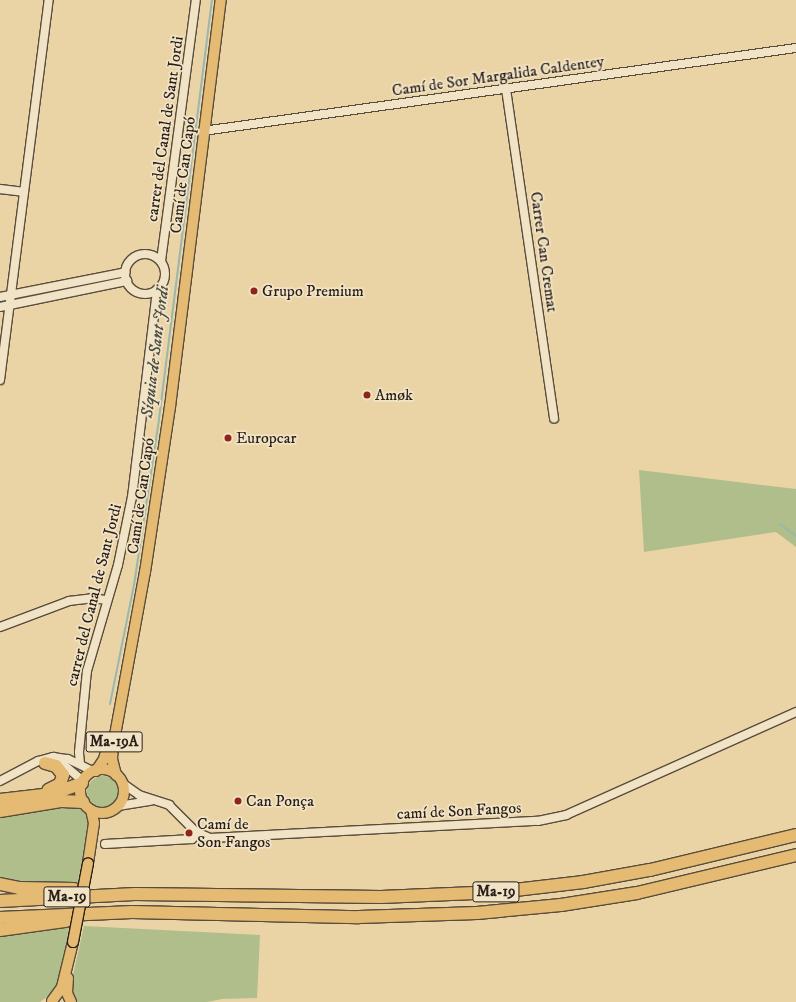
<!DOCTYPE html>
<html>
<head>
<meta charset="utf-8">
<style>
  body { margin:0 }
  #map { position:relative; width:796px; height:1002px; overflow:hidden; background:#ead4a6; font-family:"IM FELL DW Pica",serif }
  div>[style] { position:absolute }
  .green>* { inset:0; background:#b0be8c }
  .round { border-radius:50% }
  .stream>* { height:2px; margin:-1px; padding:0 1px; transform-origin:1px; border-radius:1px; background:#99b7ae }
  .roads { filter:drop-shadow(1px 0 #594c3c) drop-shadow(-1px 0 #594c3c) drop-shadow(0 1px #594c3c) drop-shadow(0 -1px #594c3c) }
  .minor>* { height:8px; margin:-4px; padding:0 4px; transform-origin:4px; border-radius:4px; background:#f1e3c5 }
  .minor>.ring { margin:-4px; padding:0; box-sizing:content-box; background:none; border:8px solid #f1e3c5; border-radius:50% }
  .major>* { height:10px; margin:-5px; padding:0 5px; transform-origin:5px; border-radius:5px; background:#e5ba73 }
  .major>.ring { margin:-5px; padding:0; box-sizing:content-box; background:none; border:10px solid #e5ba73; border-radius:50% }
  .highway>* { height:12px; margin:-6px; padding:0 6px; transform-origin:6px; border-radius:6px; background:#e5ba73 }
  .bridges { filter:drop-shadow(1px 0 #291e18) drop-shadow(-1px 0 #291e18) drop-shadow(0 1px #291e18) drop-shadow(0 -1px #291e18) }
  .major-bridge>* { height:10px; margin:-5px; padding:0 5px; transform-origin:5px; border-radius:5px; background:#e5ba73 }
  .dots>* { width:11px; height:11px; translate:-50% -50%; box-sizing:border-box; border:2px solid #f1e3c5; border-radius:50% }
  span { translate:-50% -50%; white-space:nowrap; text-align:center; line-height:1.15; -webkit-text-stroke:3.5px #f1e3c5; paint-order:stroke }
  .shield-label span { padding:1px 3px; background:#f1e3c5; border:1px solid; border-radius:3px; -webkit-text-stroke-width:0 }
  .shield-label { font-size:15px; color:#291e18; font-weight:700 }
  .street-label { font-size:16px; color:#291e18 }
  .poi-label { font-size:16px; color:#291e18 }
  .left { translate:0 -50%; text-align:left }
  .water-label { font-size:17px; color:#4b4c45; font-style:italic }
</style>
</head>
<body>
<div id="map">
  <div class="green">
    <i style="clip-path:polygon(639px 470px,796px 489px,796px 547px,776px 532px,644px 552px)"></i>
    <i class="round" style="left:87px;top:776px;width:32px;height:32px"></i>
    <i style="clip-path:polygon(59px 806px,82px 807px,88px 813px,90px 826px,77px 884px,21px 883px,0 878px,0 816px)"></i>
    <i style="clip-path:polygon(69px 926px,62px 974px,52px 993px,40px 1002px,0 1002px,0 934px)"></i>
    <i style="clip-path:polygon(84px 926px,260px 935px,257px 998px,222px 999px,207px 1002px,77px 1002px,73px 994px,73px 975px)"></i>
  </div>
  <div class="stream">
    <i style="left:780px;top:524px;width:20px;rotate:37deg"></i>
    <i style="left:110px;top:704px;width:121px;rotate:-78.6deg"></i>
    <i style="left:134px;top:585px;width:168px;rotate:-81.4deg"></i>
    <i style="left:159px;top:419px;width:422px;rotate:-82.8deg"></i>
  </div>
  <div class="roads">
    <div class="minor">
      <i style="left:506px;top:89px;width:333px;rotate:81.7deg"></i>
      <i style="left:203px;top:131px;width:599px;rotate:-7.97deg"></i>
      <i style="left:0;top:189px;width:23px;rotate:7deg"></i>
      <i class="ring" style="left:125px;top:254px;width:32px;height:32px"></i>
      <i style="left:161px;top:261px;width:263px;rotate:-82.4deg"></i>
      <i style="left:0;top:297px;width:128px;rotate:-11.2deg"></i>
      <i style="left:0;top:307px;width:130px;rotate:-11.6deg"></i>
      <i style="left:0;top:380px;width:383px;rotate:-82.7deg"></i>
      <i style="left:0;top:627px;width:74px;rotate:-20.6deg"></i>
      <i style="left:69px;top:601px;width:23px;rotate:-7deg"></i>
      <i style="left:92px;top:598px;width:15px;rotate:8deg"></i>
      <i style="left:53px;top:762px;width:11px;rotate:15deg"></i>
      <i style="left:64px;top:765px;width:25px;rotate:40deg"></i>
      <i style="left:80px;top:764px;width:12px;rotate:-95deg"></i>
      <i style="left:79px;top:752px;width:81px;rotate:-84.4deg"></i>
      <i style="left:87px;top:671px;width:110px;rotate:-73.7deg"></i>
      <i style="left:118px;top:565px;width:69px;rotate:-78.4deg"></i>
      <i style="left:132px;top:497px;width:209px;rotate:-83.1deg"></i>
      <i style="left:0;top:781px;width:43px;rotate:-27.8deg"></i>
      <i style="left:38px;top:761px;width:16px;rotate:-15deg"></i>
      <i style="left:53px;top:757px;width:15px;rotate:8deg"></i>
      <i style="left:68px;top:759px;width:28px;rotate:26deg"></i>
      <i style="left:122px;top:783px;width:21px;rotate:35deg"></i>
      <i style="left:139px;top:795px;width:32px;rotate:18deg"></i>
      <i style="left:169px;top:805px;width:38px;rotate:45deg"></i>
      <i style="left:196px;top:832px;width:15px;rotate:23deg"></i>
      <i style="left:210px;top:838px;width:328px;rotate:-3deg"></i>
      <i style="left:538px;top:821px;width:29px;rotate:-12deg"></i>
      <i style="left:566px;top:815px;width:252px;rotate:-24.1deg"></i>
      <i style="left:118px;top:806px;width:33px;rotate:-9deg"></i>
      <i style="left:105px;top:844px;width:87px;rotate:-3.3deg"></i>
      <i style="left:192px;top:839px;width:9px;rotate:-41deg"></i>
    </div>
    <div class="major">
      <i class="ring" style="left:80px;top:769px;width:34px;height:34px"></i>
      <i style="left:96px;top:771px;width:14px;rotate:-56deg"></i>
      <i style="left:104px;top:759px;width:16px;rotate:-75deg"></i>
      <i style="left:116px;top:775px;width:16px;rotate:-104deg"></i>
      <i style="left:112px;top:759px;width:13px;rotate:-86deg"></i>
      <i style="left:113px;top:746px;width:177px;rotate:-79.6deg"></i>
      <i style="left:145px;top:572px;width:167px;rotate:-81.4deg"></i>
      <i style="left:170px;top:407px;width:410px;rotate:-82.9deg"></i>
      <i style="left:88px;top:863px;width:40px;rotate:-81.5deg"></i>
      <i style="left:94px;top:823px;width:13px;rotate:-103deg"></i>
      <i style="left:68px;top:978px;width:15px;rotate:94deg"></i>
      <i style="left:67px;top:993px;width:10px;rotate:66deg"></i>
      <i style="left:52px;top:1001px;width:17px;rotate:-54deg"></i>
      <i style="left:62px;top:987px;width:46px;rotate:-76.3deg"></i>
    </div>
    <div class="highway">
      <i style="left:45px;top:763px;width:11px;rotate:15deg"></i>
      <i style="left:56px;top:766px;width:11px;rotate:52deg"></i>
      <i style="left:63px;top:775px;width:9px;rotate:108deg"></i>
      <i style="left:60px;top:784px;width:13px;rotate:153deg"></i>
      <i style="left:0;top:800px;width:52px;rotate:-6.6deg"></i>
      <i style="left:52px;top:794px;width:32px;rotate:-20deg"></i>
      <i style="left:0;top:811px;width:63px;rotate:-9.2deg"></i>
      <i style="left:62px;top:801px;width:21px;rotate:3deg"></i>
      <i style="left:0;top:884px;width:19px;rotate:12deg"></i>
      <i style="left:19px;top:888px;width:55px;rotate:1deg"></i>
      <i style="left:0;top:901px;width:135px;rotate:-3deg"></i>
      <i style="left:135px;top:894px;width:246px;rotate:0.7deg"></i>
      <i style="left:381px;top:897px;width:117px;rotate:-2.4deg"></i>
      <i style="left:498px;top:892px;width:86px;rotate:-6.7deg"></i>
      <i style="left:583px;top:882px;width:68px;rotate:-10.2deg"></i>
      <i style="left:650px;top:870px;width:150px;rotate:-13.5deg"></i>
      <i style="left:0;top:918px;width:132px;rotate:-2.6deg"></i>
      <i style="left:132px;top:912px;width:227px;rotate:1.3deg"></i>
      <i style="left:359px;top:917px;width:118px;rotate:-1.9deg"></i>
      <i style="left:477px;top:913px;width:84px;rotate:-5.4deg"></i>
      <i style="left:561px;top:905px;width:77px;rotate:-9deg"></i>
      <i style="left:637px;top:893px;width:163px;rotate:-13.4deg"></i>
      <i style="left:0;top:930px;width:67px;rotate:-7.8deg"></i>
    </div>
  </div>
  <div class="bridges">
    <div class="major-bridge">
      <i style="left:73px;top:942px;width:80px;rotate:-79.2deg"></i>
    </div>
  </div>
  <div class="dots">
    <i style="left:254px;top:291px;background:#8f2418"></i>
    <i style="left:367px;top:395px;background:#8f2418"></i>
    <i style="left:228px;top:438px;background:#8f2418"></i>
    <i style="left:238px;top:801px;background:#8f2418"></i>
    <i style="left:189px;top:833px;background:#8f2418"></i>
  </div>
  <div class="shield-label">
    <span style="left:114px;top:742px">Ma-19A</span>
    <span style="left:496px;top:892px">Ma-19</span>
    <span style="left:67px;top:897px">Ma-19</span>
  </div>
  <div class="street-label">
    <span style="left:498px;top:76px;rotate:-8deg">Camí de Sor Margalida Caldentey</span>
    <span style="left:165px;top:129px;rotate:-82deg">carrer del Canal de Sant Jordi</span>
    <span style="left:183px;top:175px;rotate:-83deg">Camí de Can Capó</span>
    <span style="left:544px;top:252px;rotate:82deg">Carrer Can Cremat</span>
    <span style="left:141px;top:496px;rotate:-82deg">Camí de Can Capó</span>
    <span style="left:94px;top:595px;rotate:-76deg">carrer del Canal de Sant Jordi</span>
    <span style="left:459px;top:811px;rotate:-3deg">camí de Son Fangos</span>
  </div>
  <div class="poi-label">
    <span class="left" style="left:262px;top:291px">Grupo Premium</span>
    <span class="left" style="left:375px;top:395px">Amøk</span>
    <span class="left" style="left:236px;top:438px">Europcar</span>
    <span class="left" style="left:246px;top:801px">Can Ponça</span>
    <span class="left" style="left:197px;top:833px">Camí de<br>Son Fangos</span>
  </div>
  <div class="water-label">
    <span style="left:156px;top:352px;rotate:-83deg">Síquia de Sant Jordi</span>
  </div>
</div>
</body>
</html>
